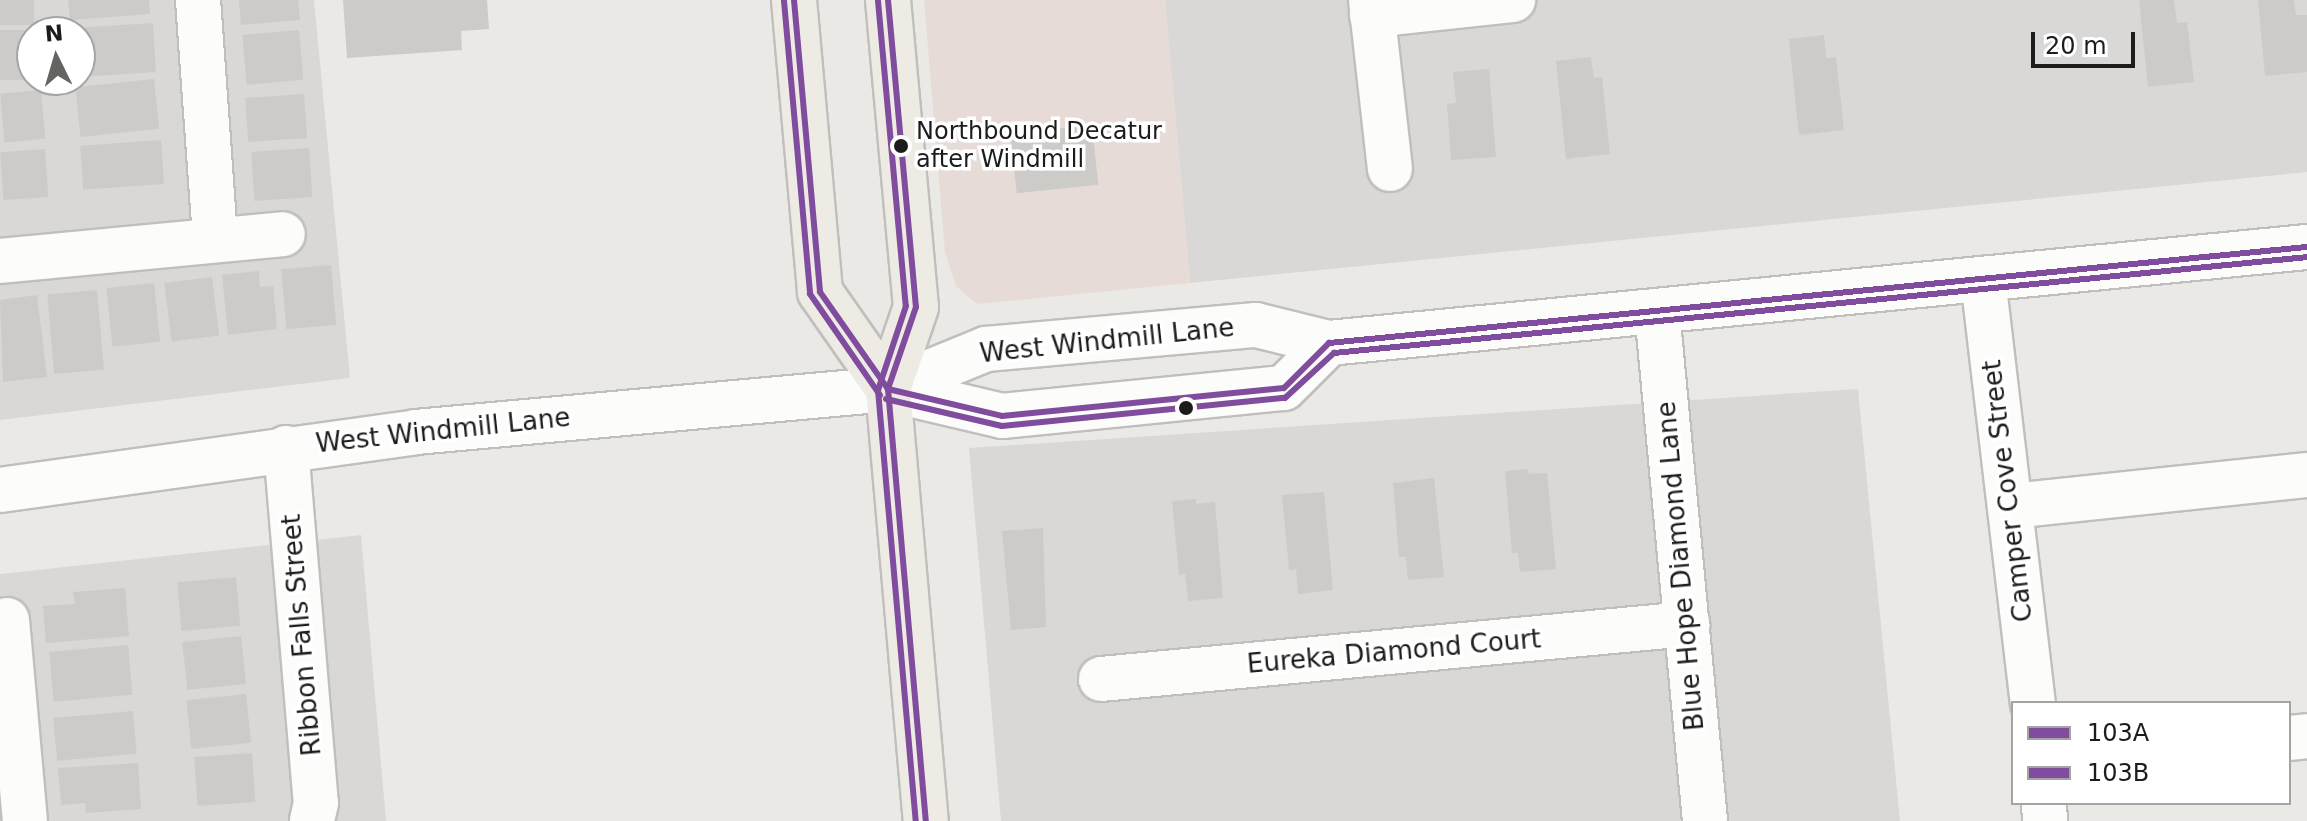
<!DOCTYPE html>
<html>
<head>
<meta charset="utf-8">
<style>
  body { margin:0 }
  #map { position:relative; width:2307px; height:821px; overflow:hidden; background:#eae9e5; font-family:"DejaVu Sans",sans-serif }
  div>[style] { position:absolute }
  .residential>* { inset:0; background:#d9d8d6 }
  .commercial>* { inset:0; background:#e7dbd7 }
  .building>* { inset:0; background:#cdcbc8; transform-origin:0 0 }
  .roads { filter:drop-shadow(2px 0 #c0bfbd) drop-shadow(-2px 0 #c0bfbd) drop-shadow(0 2px #c0bfbd) drop-shadow(0 -2px #c0bfbd) }
  .minor>* { height:44px; margin:-22px; padding:0 22px; transform-origin:22px; border-radius:22px; background:#fcfcfb }
  .major>* { height:44px; margin:-22px; padding:0 22px; transform-origin:22px; border-radius:22px; background:#eeebe5 }
  .bus-1>* { height:6px; margin:-3px; padding:0 3px; transform-origin:3px; border-radius:3px; background:#804c9e }
  .bus-2>* { height:6px; margin:-3px; padding:0 3px; transform-origin:3px; border-radius:3px; background:#804c9e }
  .dots>* { width:22px; height:22px; translate:-50% -50%; box-sizing:border-box; border:4px solid #fff; border-radius:50% }
  span { translate:-50% -50%; white-space:nowrap; text-align:center; line-height:1.15; -webkit-text-stroke:7px #fff; paint-order:stroke }
  .bus-label { font-size:24px; color:#1c1c1c }
  .left { translate:0 -50%; text-align:left }
  .street-label { font-size:26px; color:#1c1c1c }
  .legend { position:absolute; left:2011px; top:701px; width:280px; height:104px; box-sizing:border-box; background:#fff; border:2px solid #a4a4a4; margin:0; padding:10px 14px; list-style:none; font-size:24px; color:#1c1c1c }
  .legend li { display:flex; align-items:center; gap:16px; height:40px }
  .legend b { width:40px; border:2px solid #a4a4a4 }
  .north { position:absolute; left:16px; top:16px; width:80px; height:80px; box-sizing:border-box; background:#fff; border:2px solid #a4a4a4; border-radius:50%; rotate:355deg; font-size:22px; font-weight:700; line-height:32px; text-align:center; color:#1c1c1c }
  .north::after { content:''; display:block; margin:auto; width:28px; height:36px; background:#646462; clip-path:polygon(50% 0,100% 100%,50% 72%,0 100%) }
  .scale { position:absolute; left:2031px; top:32px; width:104px; height:36px; box-sizing:border-box; border:4px solid #1c1c1c; border-top:0; padding-left:10px; font-size:24px; line-height:28px; white-space:nowrap; color:#1c1c1c; -webkit-text-stroke:6px #fff; paint-order:stroke }
</style>
</head>
<body>
<div id="map">
  <div class="residential">
    <i style="clip-path:polygon(evenodd,0 0,314px 0,350px 378px,0 420px,0 0,32px 32px,80px 32px,80px 80px,32px 80px,32px 32px)"></i>
    <i style="clip-path:polygon(1165px 0,2307px 0,2307px 172px,1190px 283px)"></i>
    <i style="clip-path:polygon(1858px 389px,1900px 821px,1001px 821px,969px 448px)"></i>
    <i style="clip-path:polygon(361px 535px,386px 821px,0 821px,0 574px)"></i>
  </div>
  <div class="commercial">
    <i style="clip-path:polygon(924px 0,1165px 0,1190px 283px,977px 304px,956px 286px,945px 253px)"></i>
  </div>
  <div class="building">
    <i style="left:0;top:0;width:34px;height:25px"></i>
    <i style="clip-path:polygon(68px 0,149px 0,150px 14px,70px 20px)"></i>
    <i style="clip-path:polygon(239px 0,298px 0,300px 20px,241px 25px)"></i>
    <i style="clip-path:polygon(343px 0,487px 0,489px 29px,461px 31px,462px 50px,347px 58px)"></i>
    <i style="clip-path:polygon(2139px 0,2174px 0,2177px 23px,2187px 22px,2194px 82px,2148px 87px)"></i>
    <i style="clip-path:polygon(2258px 0,2294px 0,2296px 15px,2307px 15px,2307px 72px,2265px 76px)"></i>
    <i style="clip-path:polygon(153px 23px,156px 72px,80px 77px,80px 32px,72px 28px)"></i>
    <i style="left:32px;top:30px;width:50px;height:32px;rotate:90deg"></i>
    <i style="left:299px;top:30px;width:50px;height:57px;rotate:85deg"></i>
    <i style="clip-path:polygon(1824px 35px,1826px 58px,1836px 57px,1844px 130px,1799px 135px,1789px 39px)"></i>
    <i style="clip-path:polygon(1591px 57px,1594px 78px,1602px 77px,1610px 154px,1566px 159px,1556px 61px)"></i>
    <i style="clip-path:polygon(1489px 69px,1496px 157px,1451px 160px,1447px 104px,1456px 103px,1453px 72px)"></i>
    <i style="left:154px;top:79px;width:50px;height:79px;rotate:84deg"></i>
    <i style="left:41px;top:90px;width:49px;height:41px;rotate:85deg"></i>
    <i style="left:304px;top:94px;width:44px;height:59px;rotate:86deg"></i>
    <i style="left:1092px;top:125px;width:60px;height:82px;rotate:84deg"></i>
    <i style="left:161px;top:140px;width:44px;height:81px;rotate:86deg"></i>
    <i style="left:309px;top:148px;width:49px;height:58px;rotate:86deg"></i>
    <i style="left:45px;top:149px;width:48px;height:45px;rotate:86deg"></i>
    <i style="left:331px;top:265px;width:60px;height:50px;rotate:85deg"></i>
    <i style="clip-path:polygon(259px 271px,260px 287px,273px 286px,277px 329px,228px 335px,222px 275px)"></i>
    <i style="left:212px;top:277px;width:59px;height:48px;rotate:83deg"></i>
    <i style="left:154px;top:283px;width:59px;height:48px;rotate:84deg"></i>
    <i style="left:97px;top:290px;width:80px;height:50px;rotate:85deg"></i>
    <i style="clip-path:polygon(37px 295px,47px 377px,3px 382px,0 300px)"></i>
    <i style="clip-path:polygon(1528px 469px,1529px 474px,1547px 473px,1556px 569px,1520px 572px,1518px 553px,1512px 553px,1505px 471px)"></i>
    <i style="clip-path:polygon(1434px 478px,1444px 577px,1408px 580px,1406px 557px,1399px 557px,1393px 483px)"></i>
    <i style="clip-path:polygon(1324px 492px,1333px 590px,1298px 594px,1296px 569px,1289px 570px,1282px 495px)"></i>
    <i style="clip-path:polygon(1196px 499px,1196px 504px,1215px 502px,1223px 598px,1188px 601px,1185px 574px,1179px 575px,1172px 501px)"></i>
    <i style="clip-path:polygon(1043px 528px,1046px 627px,1011px 630px,1002px 531px)"></i>
    <i style="left:236px;top:577px;width:49px;height:59px;rotate:85deg"></i>
    <i style="clip-path:polygon(125px 588px,129px 636px,46px 643px,43px 606px,75px 604px,73px 592px)"></i>
    <i style="left:241px;top:636px;width:48px;height:59px;rotate:84deg"></i>
    <i style="left:128px;top:645px;width:50px;height:79px;rotate:85deg"></i>
    <i style="left:246px;top:694px;width:49px;height:60px;rotate:84deg"></i>
    <i style="left:133px;top:711px;width:43px;height:80px;rotate:85deg"></i>
    <i style="left:252px;top:753px;width:49px;height:58px;rotate:86deg"></i>
    <i style="clip-path:polygon(138px 763px,141px 809px,86px 813px,85px 803px,61px 805px,58px 768px)"></i>
  </div>
  <div class="roads">
    <div class="minor">
      <i style="left:198px;top:0;width:241px;rotate:85.9deg"></i>
      <i style="left:1371px;top:0;width:170px;rotate:83.6deg"></i>
      <i style="left:1372px;top:15px;width:142px;rotate:-6.1deg"></i>
      <i style="left:0;top:261px;width:284px;rotate:-5.4deg"></i>
      <i style="left:1983px;top:279px;width:427px;rotate:83.3deg"></i>
      <i style="left:1657px;top:311px;width:512px;rotate:84.62deg"></i>
      <i style="left:888px;top:389px;width:117px;rotate:13.3deg"></i>
      <i style="left:1002px;top:416px;width:283px;rotate:-5.7deg"></i>
      <i style="left:1284px;top:388px;width:64px;rotate:-45deg"></i>
      <i style="left:286px;top:448px;width:356px;rotate:85.2deg"></i>
      <i style="left:316px;top:803px;width:18px;rotate:103deg"></i>
      <i style="left:0;top:490px;width:420px;rotate:-7.9deg"></i>
      <i style="left:416px;top:432px;width:474px;rotate:-5.2deg"></i>
      <i style="left:888px;top:389px;width:106px;rotate:-22.2deg"></i>
      <i style="left:986px;top:349px;width:271px;rotate:-5.1deg"></i>
      <i style="left:1256px;top:325px;width:75px;rotate:13.9deg"></i>
      <i style="left:1329px;top:343px;width:983px;rotate:-5.61deg"></i>
      <i style="left:2011px;top:506px;width:298px;rotate:-6deg"></i>
      <i style="left:7px;top:620px;width:202px;rotate:84.9deg"></i>
      <i style="left:1101px;top:679px;width:589px;rotate:-5.36deg"></i>
      <i style="left:2289px;top:738px;width:18px;rotate:-6deg"></i>
      <i style="left:2044px;top:803px;width:18px;rotate:87deg"></i>
    </div>
    <div class="major">
      <i style="left:794px;top:0;width:293px;rotate:84.9deg"></i>
      <i style="left:820px;top:292px;width:118px;rotate:55deg"></i>
      <i style="left:888px;top:0;width:308px;rotate:84.8deg"></i>
      <i style="left:916px;top:307px;width:87px;rotate:108.9deg"></i>
      <i style="left:888px;top:389px;width:434px;rotate:85deg"></i>
    </div>
  </div>
  <div class="bus-1">
    <i style="left:794px;top:0;width:293px;rotate:84.9deg"></i>
    <i style="left:820px;top:292px;width:118px;rotate:55deg"></i>
    <i style="left:888px;top:0;width:308px;rotate:84.8deg"></i>
    <i style="left:916px;top:307px;width:87px;rotate:108.9deg"></i>
    <i style="left:888px;top:389px;width:434px;rotate:85deg"></i>
    <i style="left:888px;top:389px;width:117px;rotate:13.3deg"></i>
    <i style="left:1002px;top:416px;width:283px;rotate:-5.7deg"></i>
    <i style="left:1284px;top:388px;width:64px;rotate:-45deg"></i>
    <i style="left:1329px;top:343px;width:983px;rotate:-5.61deg"></i>
  </div>
  <div class="bus-2">
    <i style="left:784px;top:1px;width:294px;rotate:84.9deg"></i>
    <i style="left:810px;top:294px;width:123px;rotate:55.3deg"></i>
    <i style="left:878px;top:1px;width:306px;rotate:84.8deg"></i>
    <i style="left:906px;top:306px;width:89px;rotate:108.4deg"></i>
    <i style="left:878px;top:390px;width:433px;rotate:85deg"></i>
    <i style="left:886px;top:399px;width:119px;rotate:13.1deg"></i>
    <i style="left:1002px;top:426px;width:284px;rotate:-5.7deg"></i>
    <i style="left:1285px;top:398px;width:67px;rotate:-42.6deg"></i>
    <i style="left:1334px;top:353px;width:978px;rotate:-5.63deg"></i>
  </div>
  <div class="dots">
    <i style="left:901px;top:146px;background:#1c1c1c"></i>
    <i style="left:1186px;top:408px;background:#1c1c1c"></i>
  </div>
  <div class="bus-label">
    <span class="left" style="left:916px;top:146px">Northbound Decatur<br>after Windmill</span>
  </div>
  <div class="street-label">
    <span style="left:1107px;top:341px;rotate:-6deg">West Windmill Lane</span>
    <span style="left:443px;top:431px;rotate:-6deg">West Windmill Lane</span>
    <span style="left:2008px;top:491px;rotate:-97deg">Camper Cove Street</span>
    <span style="left:1681px;top:566px;rotate:-95deg">Blue Hope Diamond Lane</span>
    <span style="left:302px;top:635px;rotate:-95deg">Ribbon Falls Street</span>
    <span style="left:1394px;top:652px;rotate:-5deg">Eureka Diamond Court</span>
  </div>
  <ul class="legend">
  <li><b style="height:10px;background:#804c9e"></b>103A</li>
  <li><b style="height:10px;background:#804c9e"></b>103B</li>
  </ul>
  <div class="north">N</div>
  <div class="scale">20 m</div>
</div>
</body>
</html>
